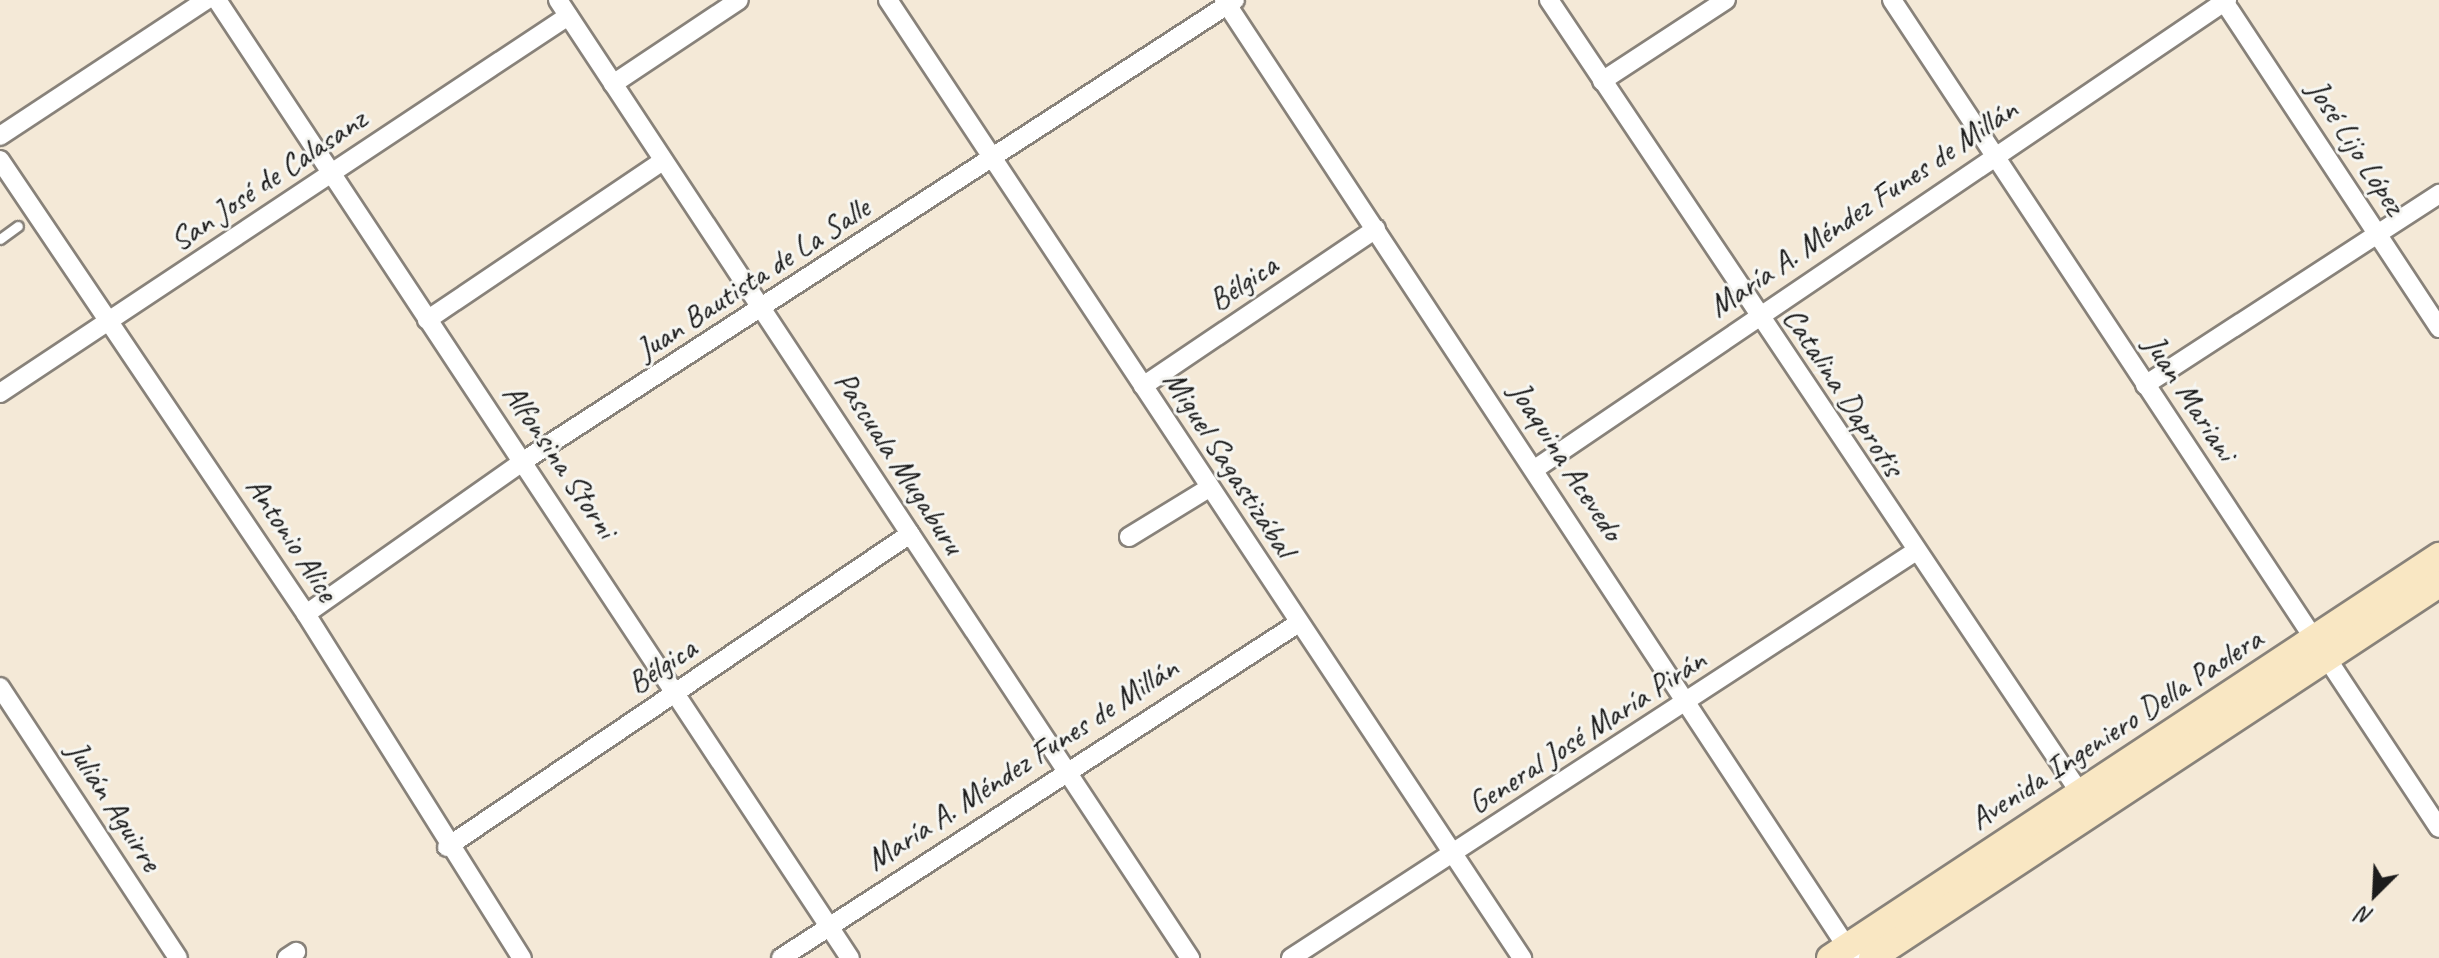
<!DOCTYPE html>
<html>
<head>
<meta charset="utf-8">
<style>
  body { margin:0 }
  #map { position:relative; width:2439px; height:958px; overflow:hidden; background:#f4e9d7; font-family:Caveat,sans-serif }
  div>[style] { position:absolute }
  .roads { filter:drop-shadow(2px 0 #88827a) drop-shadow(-2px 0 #88827a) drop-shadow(0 2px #88827a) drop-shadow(0 -2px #88827a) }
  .lane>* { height:9px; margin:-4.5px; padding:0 4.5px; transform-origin:4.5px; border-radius:4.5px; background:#fff }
  .street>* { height:18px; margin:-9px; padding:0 9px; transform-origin:9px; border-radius:9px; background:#fff }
  .secondary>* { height:26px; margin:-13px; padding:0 13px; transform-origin:13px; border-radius:13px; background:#f9e7c3 }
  span { translate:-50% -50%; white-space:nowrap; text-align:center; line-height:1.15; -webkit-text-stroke:6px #f6f6f2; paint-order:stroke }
  .street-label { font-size:32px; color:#1c1c1c }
  .north { position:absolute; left:2335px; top:854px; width:80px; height:80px; -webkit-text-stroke:6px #f6f6f2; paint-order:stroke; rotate:204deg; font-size:22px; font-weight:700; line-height:32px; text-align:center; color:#1c1c1c }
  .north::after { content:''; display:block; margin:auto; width:28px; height:36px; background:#1c1c1c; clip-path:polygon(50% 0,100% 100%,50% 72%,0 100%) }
</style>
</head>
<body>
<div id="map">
  <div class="roads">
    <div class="lane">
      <i style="left:0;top:239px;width:22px;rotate:-36deg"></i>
    </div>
    <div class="street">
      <i style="left:217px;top:0;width:1148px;rotate:56.55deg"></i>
      <i style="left:558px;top:0;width:1148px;rotate:56.59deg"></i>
      <i style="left:888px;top:0;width:1149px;rotate:56.5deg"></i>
      <i style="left:1224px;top:0;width:1147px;rotate:56.67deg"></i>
      <i style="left:1549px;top:0;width:965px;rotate:56.19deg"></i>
      <i style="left:1892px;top:0;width:992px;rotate:56.55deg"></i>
      <i style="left:2223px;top:0;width:393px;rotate:56.6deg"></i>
      <i style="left:1602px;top:81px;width:148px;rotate:-33.2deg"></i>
      <i style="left:613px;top:84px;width:151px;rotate:-33.7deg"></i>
      <i style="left:0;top:136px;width:247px;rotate:-33.4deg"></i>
      <i style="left:0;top:160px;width:547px;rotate:56.02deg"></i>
      <i style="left:306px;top:614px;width:406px;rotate:57.9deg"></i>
      <i style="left:427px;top:320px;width:285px;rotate:-34deg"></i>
      <i style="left:2145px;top:385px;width:351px;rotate:-33deg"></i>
      <i style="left:1143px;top:386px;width:281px;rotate:-34deg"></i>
      <i style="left:0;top:393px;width:682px;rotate:-33.57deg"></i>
      <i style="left:1535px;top:469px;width:836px;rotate:-34.13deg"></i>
      <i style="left:1129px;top:537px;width:94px;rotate:-31.5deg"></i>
      <i style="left:306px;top:614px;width:268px;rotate:-35.1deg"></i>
      <i style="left:525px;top:460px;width:846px;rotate:-32.94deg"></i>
      <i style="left:0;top:687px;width:324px;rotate:56.7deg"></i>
      <i style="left:447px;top:847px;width:559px;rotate:-34.06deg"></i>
      <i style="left:287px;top:958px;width:11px;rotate:-34deg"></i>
      <i style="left:781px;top:958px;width:615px;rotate:-32.91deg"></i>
      <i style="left:1291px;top:958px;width:742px;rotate:-33.07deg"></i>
    </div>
    <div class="secondary">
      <i style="left:1830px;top:958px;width:730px;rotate:-33.43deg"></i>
      <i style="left:1872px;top:958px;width:679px;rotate:-33.41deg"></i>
    </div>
  </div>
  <div class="street-label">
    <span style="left:2356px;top:147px;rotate:57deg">José Lijo López</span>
    <span style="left:268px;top:180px;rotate:-34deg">San José de Calasanz</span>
    <span style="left:1863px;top:208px;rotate:-34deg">María A. Méndez Funes de Millán</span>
    <span style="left:753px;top:279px;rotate:-33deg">Juan Bautista de La Salle</span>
    <span style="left:1243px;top:283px;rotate:-34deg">Bélgica</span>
    <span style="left:1843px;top:392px;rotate:57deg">Catalina Daprotis</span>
    <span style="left:2190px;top:398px;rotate:57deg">Juan Mariani</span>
    <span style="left:560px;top:461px;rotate:56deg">Alfonsina Storni</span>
    <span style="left:1566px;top:461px;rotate:57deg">Joaquina Acevedo</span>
    <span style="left:899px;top:463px;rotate:57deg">Pascuala Mugaburu</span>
    <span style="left:1229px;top:464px;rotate:57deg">Miguel Sagastizábal</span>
    <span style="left:292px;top:539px;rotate:57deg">Antonio Alice</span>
    <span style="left:662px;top:666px;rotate:-34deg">Bélgica</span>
    <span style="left:2116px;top:729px;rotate:-33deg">Avenida Ingeniero Della Paolera</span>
    <span style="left:1587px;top:732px;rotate:-33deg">General José María Pirán</span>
    <span style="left:1022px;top:764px;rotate:-33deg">María A. Méndez Funes de Millán</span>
    <span style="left:114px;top:806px;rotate:57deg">Julián Aguirre</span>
  </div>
  <div class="north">N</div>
</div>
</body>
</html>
